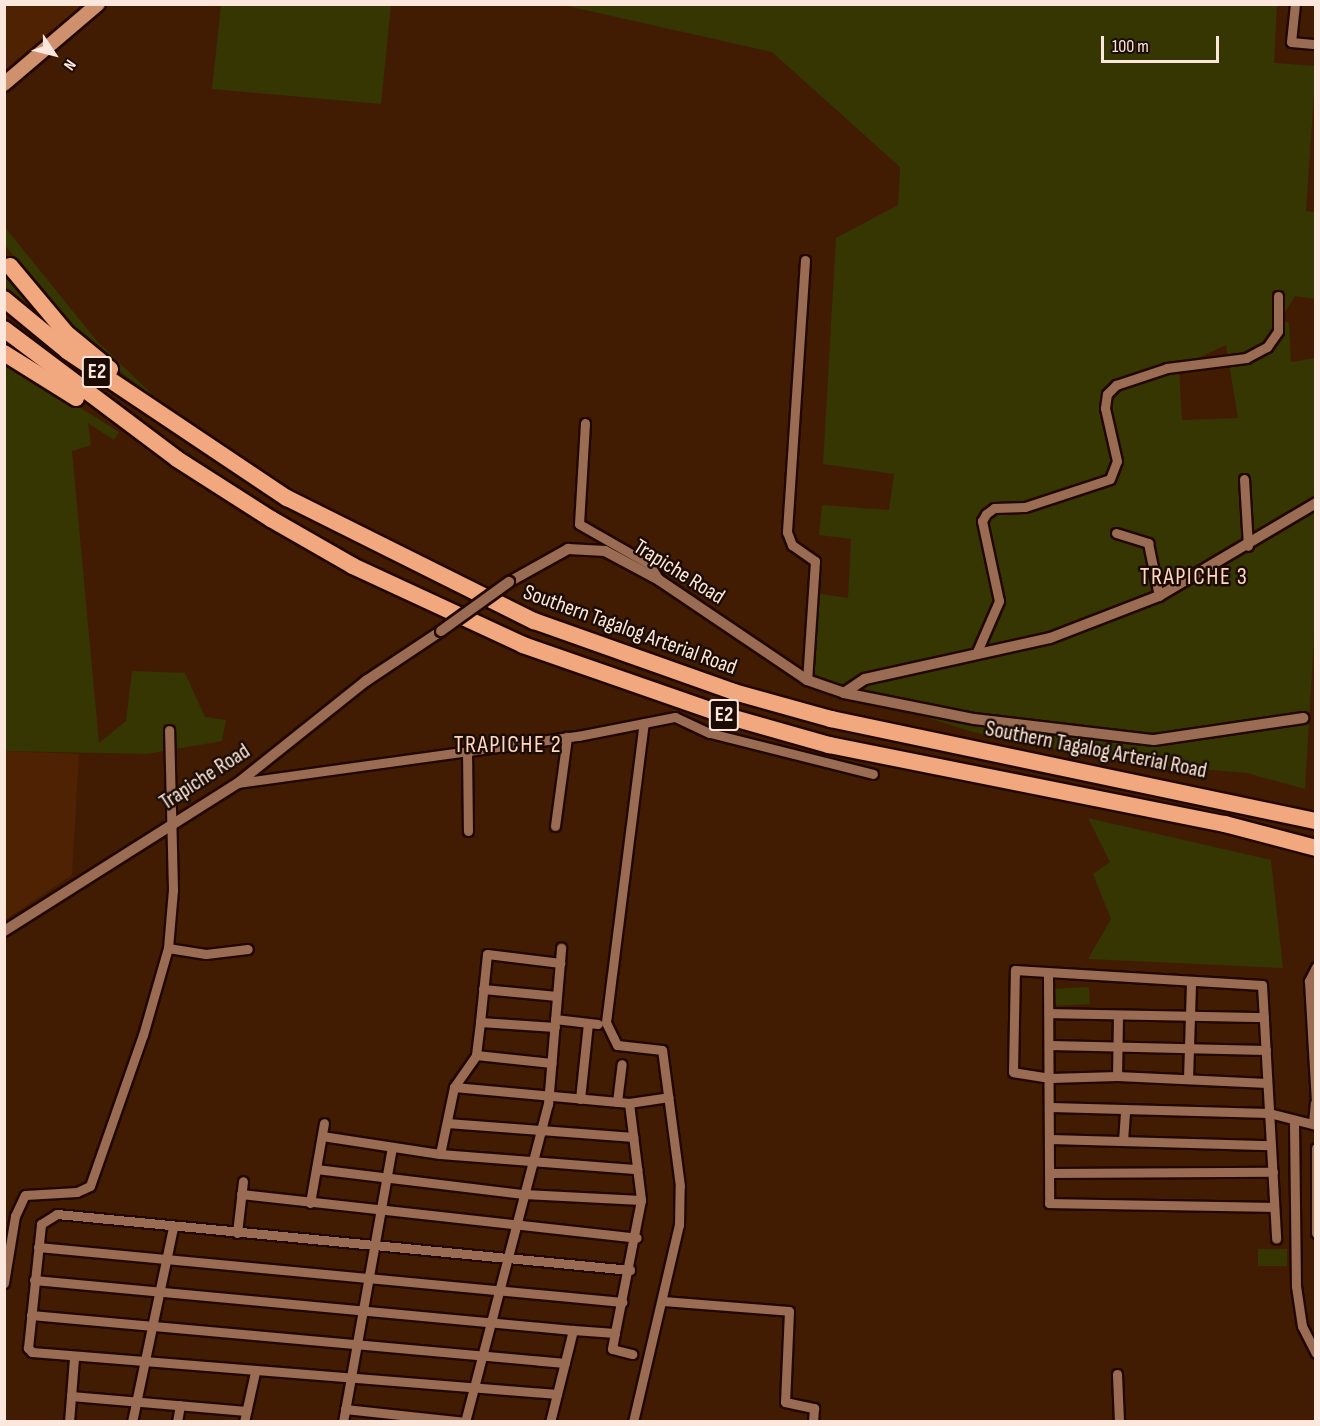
<!DOCTYPE html>
<html>
<head>
<meta charset="utf-8">
<style>
  body { margin:0 }
  #map { position:relative; width:1320px; height:1426px; overflow:hidden; background:#411c03; font-family:"Sofia Sans Condensed",sans-serif }
  div>[style] { position:absolute }
  .built>* { inset:0; background:#4e2202 }
  .green>* { inset:0; background:#353601; transform-origin:0 0 }
  .roads { filter:drop-shadow(2px 0 #220700) drop-shadow(-2px 0 #220700) drop-shadow(0 2px #220700) drop-shadow(0 -2px #220700) }
  .minor>* { height:9px; margin:-4.5px; padding:0 4.5px; transform-origin:4.5px; border-radius:4.5px; background:#996c53 }
  .tertiary>* { height:10px; margin:-5px; padding:0 5px; transform-origin:5px; border-radius:5px; background:#996c53 }
  .primary>* { height:14px; margin:-7px; padding:0 7px; transform-origin:7px; border-radius:7px; background:#ce906d }
  .motorway>* { height:16px; margin:-8px; padding:0 8px; transform-origin:8px; border-radius:8px; background:#f1a87e }
  .bridges { filter:drop-shadow(2px 0 #220700) drop-shadow(-2px 0 #220700) drop-shadow(0 2px #220700) drop-shadow(0 -2px #220700) }
  .tertiary-bridge>* { height:10px; margin:-5px; padding:0 5px; transform-origin:5px; border-radius:5px; background:#996c53 }
  span { translate:-50% -50%; white-space:nowrap; text-align:center; line-height:1.15; -webkit-text-stroke:5px #1c0c04; paint-order:stroke }
  .shield-label span { padding:2px 4px; background:#1c0c04; border:2px solid; border-radius:4px; -webkit-text-stroke-width:0 }
  .shield-label { font-size:21px; color:#fbe7db; font-weight:700 }
  .street-label { font-size:22px; color:#fbe7db }
  .neighbourhood-label { font-size:24px; color:#ffd6c0; letter-spacing:1.5px }
  .frame { position:absolute; inset:0; border:6px solid #fbe7db; pointer-events:none }
  .north { position:absolute; left:24px; top:24px; width:60px; height:60px; -webkit-text-stroke:4px #1c0c04; paint-order:stroke; rotate:125deg; font-size:16px; font-weight:700; line-height:24px; text-align:center; color:#fbe7db }
  .north::after { content:''; display:block; margin:auto; width:21px; height:27px; background:#fbe7db; clip-path:polygon(50% 0,100% 100%,50% 72%,0 100%) }
  .scale { position:absolute; left:1101px; top:36px; width:118px; height:27px; box-sizing:border-box; border:3px solid #fbe7db; border-top:0; padding-left:8px; font-size:18px; line-height:21px; white-space:nowrap; color:#fbe7db; -webkit-text-stroke:4px #1c0c04; paint-order:stroke }
</style>
</head>
<body>
<div id="map">
  <div class="built">
    <i style="clip-path:polygon(5px 4px,84px 4px,84px 5px,5px 72px)"></i>
    <i style="clip-path:polygon(5px 751px,79px 754px,72px 875px,5px 920px)"></i>
  </div>
  <div class="green">
    <i style="clip-path:polygon(221px 5px,391px 5px,381px 104px,212px 89px)"></i>
    <i style="clip-path:polygon(evenodd,563px 5px,1277px 5px,1274px 63px,1316px 66px,1306px 211px,1315px 212px,1315px 299px,1295px 296px,1280px 320px,1289px 323px,1291px 362px,1315px 358px,1316px 605px,1305px 789px,1247px 773px,1130px 763px,973px 732px,807px 680px,814px 593px,848px 598px,851px 539px,819px 535px,822px 505px,889px 510px,894px 474px,823px 464px,836px 238px,898px 205px,900px 167px,772px 52px,563px 5px,1226px 345px,1238px 418px,1182px 420px,1179px 367px,1226px 345px)"></i>
    <i style="clip-path:polygon(4px 226px,97px 341px,160px 402px,78px 339px,5px 245px)"></i>
    <i style="clip-path:polygon(4px 263px,41px 314px,39px 315px,5px 287px)"></i>
    <i style="clip-path:polygon(5px 361px,119px 432px,114px 440px,88px 423px,91px 445px,72px 451px,99px 743px,126px 721px,132px 671px,185px 673px,205px 717px,226px 720px,222px 741px,147px 754px,5px 751px)"></i>
    <i style="clip-path:polygon(1088px 818px,1271px 860px,1283px 968px,1088px 959px,1111px 919px,1093px 874px,1110px 862px)"></i>
    <i style="left:1089px;top:987px;width:17px;height:34px;rotate:87deg"></i>
    <i style="left:1287px;top:1249px;width:17px;height:29px;rotate:90deg"></i>
  </div>
  <div class="roads">
    <div class="minor">
      <i style="left:1295px;top:4px;width:38px;rotate:96deg"></i>
      <i style="left:1291px;top:42px;width:25px;rotate:5deg"></i>
      <i style="left:805px;top:260px;width:273px;rotate:93.8deg"></i>
      <i style="left:787px;top:532px;width:14px;rotate:69deg"></i>
      <i style="left:792px;top:545px;width:28px;rotate:35deg"></i>
      <i style="left:815px;top:561px;width:119px;rotate:93.8deg"></i>
      <i style="left:585px;top:423px;width:101px;rotate:93.4deg"></i>
      <i style="left:579px;top:524px;width:81px;rotate:29.7deg"></i>
      <i style="left:649px;top:564px;width:19px;rotate:58deg"></i>
      <i style="left:1244px;top:479px;width:67px;rotate:86.6deg"></i>
      <i style="left:1116px;top:533px;width:34px;rotate:17deg"></i>
      <i style="left:1148px;top:543px;width:54px;rotate:78.3deg"></i>
      <i style="left:976px;top:654px;width:58px;rotate:-66.5deg"></i>
      <i style="left:999px;top:601px;width:82px;rotate:-102deg"></i>
      <i style="left:982px;top:521px;width:8px;rotate:-60deg"></i>
      <i style="left:986px;top:514px;width:10px;rotate:-37deg"></i>
      <i style="left:994px;top:508px;width:31px;rotate:-2deg"></i>
      <i style="left:1025px;top:507px;width:89px;rotate:-18.2deg"></i>
      <i style="left:1110px;top:479px;width:19px;rotate:-69deg"></i>
      <i style="left:1117px;top:461px;width:54px;rotate:-102.8deg"></i>
      <i style="left:1105px;top:408px;width:14px;rotate:-82deg"></i>
      <i style="left:1107px;top:394px;width:13px;rotate:-45deg"></i>
      <i style="left:1116px;top:385px;width:54px;rotate:-18.4deg"></i>
      <i style="left:1167px;top:368px;width:80px;rotate:-7.2deg"></i>
      <i style="left:1246px;top:358px;width:24px;rotate:-28deg"></i>
      <i style="left:1267px;top:347px;width:19px;rotate:-55deg"></i>
      <i style="left:1278px;top:331px;width:35px;rotate:-90deg"></i>
      <i style="left:467px;top:751px;width:80px;rotate:89.3deg"></i>
      <i style="left:238px;top:783px;width:343px;rotate:-7.9deg"></i>
      <i style="left:578px;top:736px;width:99px;rotate:-11.1deg"></i>
      <i style="left:675px;top:717px;width:38px;rotate:25deg"></i>
      <i style="left:710px;top:733px;width:168px;rotate:14.1deg"></i>
      <i style="left:555px;top:826px;width:90px;rotate:-82.3deg"></i>
      <i style="left:168px;top:948px;width:38px;rotate:9deg"></i>
      <i style="left:206px;top:954px;width:42px;rotate:-6.8deg"></i>
      <i style="left:1316px;top:967px;width:16px;rotate:117deg"></i>
      <i style="left:1309px;top:981px;width:122px;rotate:86.7deg"></i>
      <i style="left:1048px;top:974px;width:229px;rotate:89.7deg"></i>
      <i style="left:1049px;top:1203px;width:224px;rotate:1deg"></i>
      <i style="left:483px;top:989px;width:74px;rotate:5.4deg"></i>
      <i style="left:1049px;top:1013px;width:215px;rotate:1.1deg"></i>
      <i style="left:1118px;top:1015px;width:61px;rotate:90.9deg"></i>
      <i style="left:1117px;top:1076px;width:67px;rotate:178.3deg"></i>
      <i style="left:1050px;top:1078px;width:37px;rotate:-171deg"></i>
      <i style="left:1013px;top:1072px;width:102px;rotate:-88.9deg"></i>
      <i style="left:1015px;top:970px;width:247px;rotate:3.5deg"></i>
      <i style="left:1262px;top:985px;width:254px;rotate:86.8deg"></i>
      <i style="left:555px;top:1019px;width:43px;rotate:6.6deg"></i>
      <i style="left:480px;top:1022px;width:68px;rotate:-84.1deg"></i>
      <i style="left:487px;top:954px;width:74px;rotate:7deg"></i>
      <i style="left:1050px;top:1045px;width:216px;rotate:1.3deg"></i>
      <i style="left:476px;top:1055px;width:76px;rotate:6deg"></i>
      <i style="left:1117px;top:1076px;width:150px;rotate:2.7deg"></i>
      <i style="left:1188px;top:1079px;width:98px;rotate:-88.2deg"></i>
      <i style="left:454px;top:1087px;width:39px;rotate:-55deg"></i>
      <i style="left:476px;top:1055px;width:33px;rotate:-83deg"></i>
      <i style="left:480px;top:1022px;width:75px;rotate:3.8deg"></i>
      <i style="left:580px;top:1099px;width:76px;rotate:-84deg"></i>
      <i style="left:617px;top:1102px;width:38px;rotate:-83deg"></i>
      <i style="left:629px;top:1103px;width:40px;rotate:-8.5deg"></i>
      <i style="left:1051px;top:1107px;width:218px;rotate:1.6deg"></i>
      <i style="left:1269px;top:1113px;width:49px;rotate:14.3deg"></i>
      <i style="left:447px;top:1123px;width:187px;rotate:4.3deg"></i>
      <i style="left:1294px;top:1123px;width:163px;rotate:89.3deg"></i>
      <i style="left:1296px;top:1286px;width:40px;rotate:81.5deg"></i>
      <i style="left:1302px;top:1326px;width:30px;rotate:63deg"></i>
      <i style="left:1313px;top:1124px;width:21px;rotate:-85deg"></i>
      <i style="left:322px;top:1136px;width:119px;rotate:8.7deg"></i>
      <i style="left:440px;top:1154px;width:68px;rotate:-78.2deg"></i>
      <i style="left:454px;top:1087px;width:176px;rotate:5.2deg"></i>
      <i style="left:629px;top:1103px;width:98px;rotate:82.9deg"></i>
      <i style="left:641px;top:1200px;width:136px;rotate:101.1deg"></i>
      <i style="left:615px;top:1333px;width:42px;rotate:-175.9deg"></i>
      <i style="left:573px;top:1330px;width:95px;rotate:104deg"></i>
      <i style="left:1050px;top:1139px;width:220px;rotate:1.6deg"></i>
      <i style="left:1123px;top:1141px;width:32px;rotate:-86deg"></i>
      <i style="left:1316px;top:1148px;width:85px;rotate:90deg"></i>
      <i style="left:440px;top:1154px;width:198px;rotate:4.4deg"></i>
      <i style="left:316px;top:1169px;width:209px;rotate:6.9deg"></i>
      <i style="left:524px;top:1194px;width:117px;rotate:2.9deg"></i>
      <i style="left:1049px;top:1173px;width:224px;rotate:-0.3deg"></i>
      <i style="left:241px;top:1194px;width:398px;rotate:6.3deg"></i>
      <i style="left:310px;top:1203px;width:81px;rotate:-80.1deg"></i>
      <i style="left:237px;top:1233px;width:52px;rotate:-83.4deg"></i>
      <i style="left:38px;top:1247px;width:587px;rotate:5.38deg"></i>
      <i style="left:34px;top:1280px;width:541px;rotate:5.3deg"></i>
      <i style="left:4px;top:1283px;width:68px;rotate:-80.7deg"></i>
      <i style="left:15px;top:1216px;width:23px;rotate:-65deg"></i>
      <i style="left:25px;top:1195px;width:52px;rotate:-3.3deg"></i>
      <i style="left:77px;top:1192px;width:14px;rotate:-25deg"></i>
      <i style="left:90px;top:1186px;width:160px;rotate:-70.7deg"></i>
      <i style="left:143px;top:1035px;width:91px;rotate:-74deg"></i>
      <i style="left:168px;top:948px;width:58px;rotate:-85.1deg"></i>
      <i style="left:173px;top:890px;width:160px;rotate:-91.4deg"></i>
      <i style="left:663px;top:1301px;width:126px;rotate:4.5deg"></i>
      <i style="left:789px;top:1311px;width:91px;rotate:92.5deg"></i>
      <i style="left:785px;top:1402px;width:30px;rotate:12deg"></i>
      <i style="left:814px;top:1408px;width:14px;rotate:94deg"></i>
      <i style="left:31px;top:1315px;width:536px;rotate:5.14deg"></i>
      <i style="left:615px;top:1333px;width:16px;rotate:101deg"></i>
      <i style="left:612px;top:1349px;width:21px;rotate:14deg"></i>
      <i style="left:1117px;top:1374px;width:48px;rotate:87.6deg"></i>
      <i style="left:557px;top:1394px;width:527px;rotate:-175.43deg"></i>
      <i style="left:32px;top:1352px;width:6px;rotate:-135deg"></i>
      <i style="left:28px;top:1348px;width:125px;rotate:-84deg"></i>
      <i style="left:41px;top:1224px;width:19px;rotate:-32deg"></i>
      <i style="left:57px;top:1214px;width:576px;rotate:5.58deg"></i>
      <i style="left:71px;top:1396px;width:176px;rotate:4.9deg"></i>
      <i style="left:345px;top:1409px;width:121px;rotate:6.2deg"></i>
      <i style="left:69px;top:1422px;width:63px;rotate:-85.5deg"></i>
      <i style="left:132px;top:1422px;width:199px;rotate:-78.1deg"></i>
      <i style="left:177px;top:1422px;width:17px;rotate:-80deg"></i>
      <i style="left:244px;top:1422px;width:51px;rotate:-77.6deg"></i>
      <i style="left:343px;top:1422px;width:278px;rotate:-79.9deg"></i>
      <i style="left:465px;top:1422px;width:329px;rotate:-75.4deg"></i>
      <i style="left:548px;top:1104px;width:157px;rotate:-85.2deg"></i>
      <i style="left:633px;top:1422px;width:202px;rotate:-76.9deg"></i>
      <i style="left:679px;top:1225px;width:39px;rotate:-89deg"></i>
      <i style="left:680px;top:1186px;width:137px;rotate:-97.5deg"></i>
      <i style="left:662px;top:1050px;width:45px;rotate:-173.7deg"></i>
      <i style="left:617px;top:1045px;width:25px;rotate:-116deg"></i>
      <i style="left:606px;top:1022px;width:301px;rotate:-82.8deg"></i>
    </div>
    <div class="tertiary">
      <i style="left:509px;top:582px;width:68px;rotate:-29.2deg"></i>
      <i style="left:568px;top:549px;width:37px;rotate:3deg"></i>
      <i style="left:605px;top:551px;width:61px;rotate:28.2deg"></i>
      <i style="left:659px;top:580px;width:179px;rotate:34deg"></i>
      <i style="left:807px;top:680px;width:39px;rotate:19deg"></i>
      <i style="left:844px;top:693px;width:25px;rotate:-34deg"></i>
      <i style="left:865px;top:679px;width:189px;rotate:-12.5deg"></i>
      <i style="left:1050px;top:638px;width:117px;rotate:-21.1deg"></i>
      <i style="left:1159px;top:596px;width:182px;rotate:-30.6deg"></i>
      <i style="left:844px;top:693px;width:133px;rotate:11.3deg"></i>
      <i style="left:974px;top:719px;width:181px;rotate:6.7deg"></i>
      <i style="left:1154px;top:740px;width:151px;rotate:-8.4deg"></i>
      <i style="left:4px;top:931px;width:277px;rotate:-32.3deg"></i>
      <i style="left:238px;top:783px;width:164px;rotate:-38.6deg"></i>
      <i style="left:366px;top:681px;width:90px;rotate:-33.7deg"></i>
    </div>
    <div class="primary">
      <i style="left:4px;top:84px;width:123px;rotate:-40.4deg"></i>
    </div>
    <div class="motorway">
      <i style="left:10px;top:266px;width:87px;rotate:50.1deg"></i>
      <i style="left:66px;top:333px;width:57px;rotate:39.3deg"></i>
      <i style="left:4px;top:299px;width:82px;rotate:39.5deg"></i>
      <i style="left:67px;top:351px;width:265px;rotate:33.8deg"></i>
      <i style="left:287px;top:498px;width:276px;rotate:26.5deg"></i>
      <i style="left:534px;top:621px;width:212px;rotate:19.5deg"></i>
      <i style="left:734px;top:692px;width:101px;rotate:15.6deg"></i>
      <i style="left:831px;top:719px;width:496px;rotate:11.9deg"></i>
      <i style="left:4px;top:329px;width:216px;rotate:36.9deg"></i>
      <i style="left:177px;top:459px;width:112px;rotate:32.6deg"></i>
      <i style="left:271px;top:519px;width:95px;rotate:29.8deg"></i>
      <i style="left:353px;top:566px;width:187px;rotate:24.9deg"></i>
      <i style="left:523px;top:645px;width:219px;rotate:19.2deg"></i>
      <i style="left:730px;top:717px;width:103px;rotate:15.8deg"></i>
      <i style="left:829px;top:745px;width:404px;rotate:11.3deg"></i>
      <i style="left:1225px;top:824px;width:94px;rotate:14.8deg"></i>
      <i style="left:4px;top:353px;width:85px;rotate:32deg"></i>
    </div>
  </div>
  <div class="bridges">
    <div class="tertiary-bridge">
      <i style="left:441px;top:631px;width:84px;rotate:-35.8deg"></i>
    </div>
  </div>
  <div class="shield-label">
    <span style="left:97px;top:372px">E2</span>
    <span style="left:724px;top:715px">E2</span>
  </div>
  <div class="street-label">
    <span style="left:679px;top:572px;rotate:32deg">Trapiche Road</span>
    <span style="left:630px;top:630px;rotate:20deg">Southern Tagalog Arterial Road</span>
    <span style="left:1096px;top:750px;rotate:11deg">Southern Tagalog Arterial Road</span>
    <span style="left:205px;top:777px;rotate:-33deg">Trapiche Road</span>
  </div>
  <div class="neighbourhood-label">
    <span style="left:1194px;top:577px">TRAPICHE 3</span>
    <span style="left:508px;top:745px">TRAPICHE 2</span>
  </div>
  <div class="frame"></div>
  <div class="north">N</div>
  <div class="scale">100 m</div>
</div>
</body>
</html>
